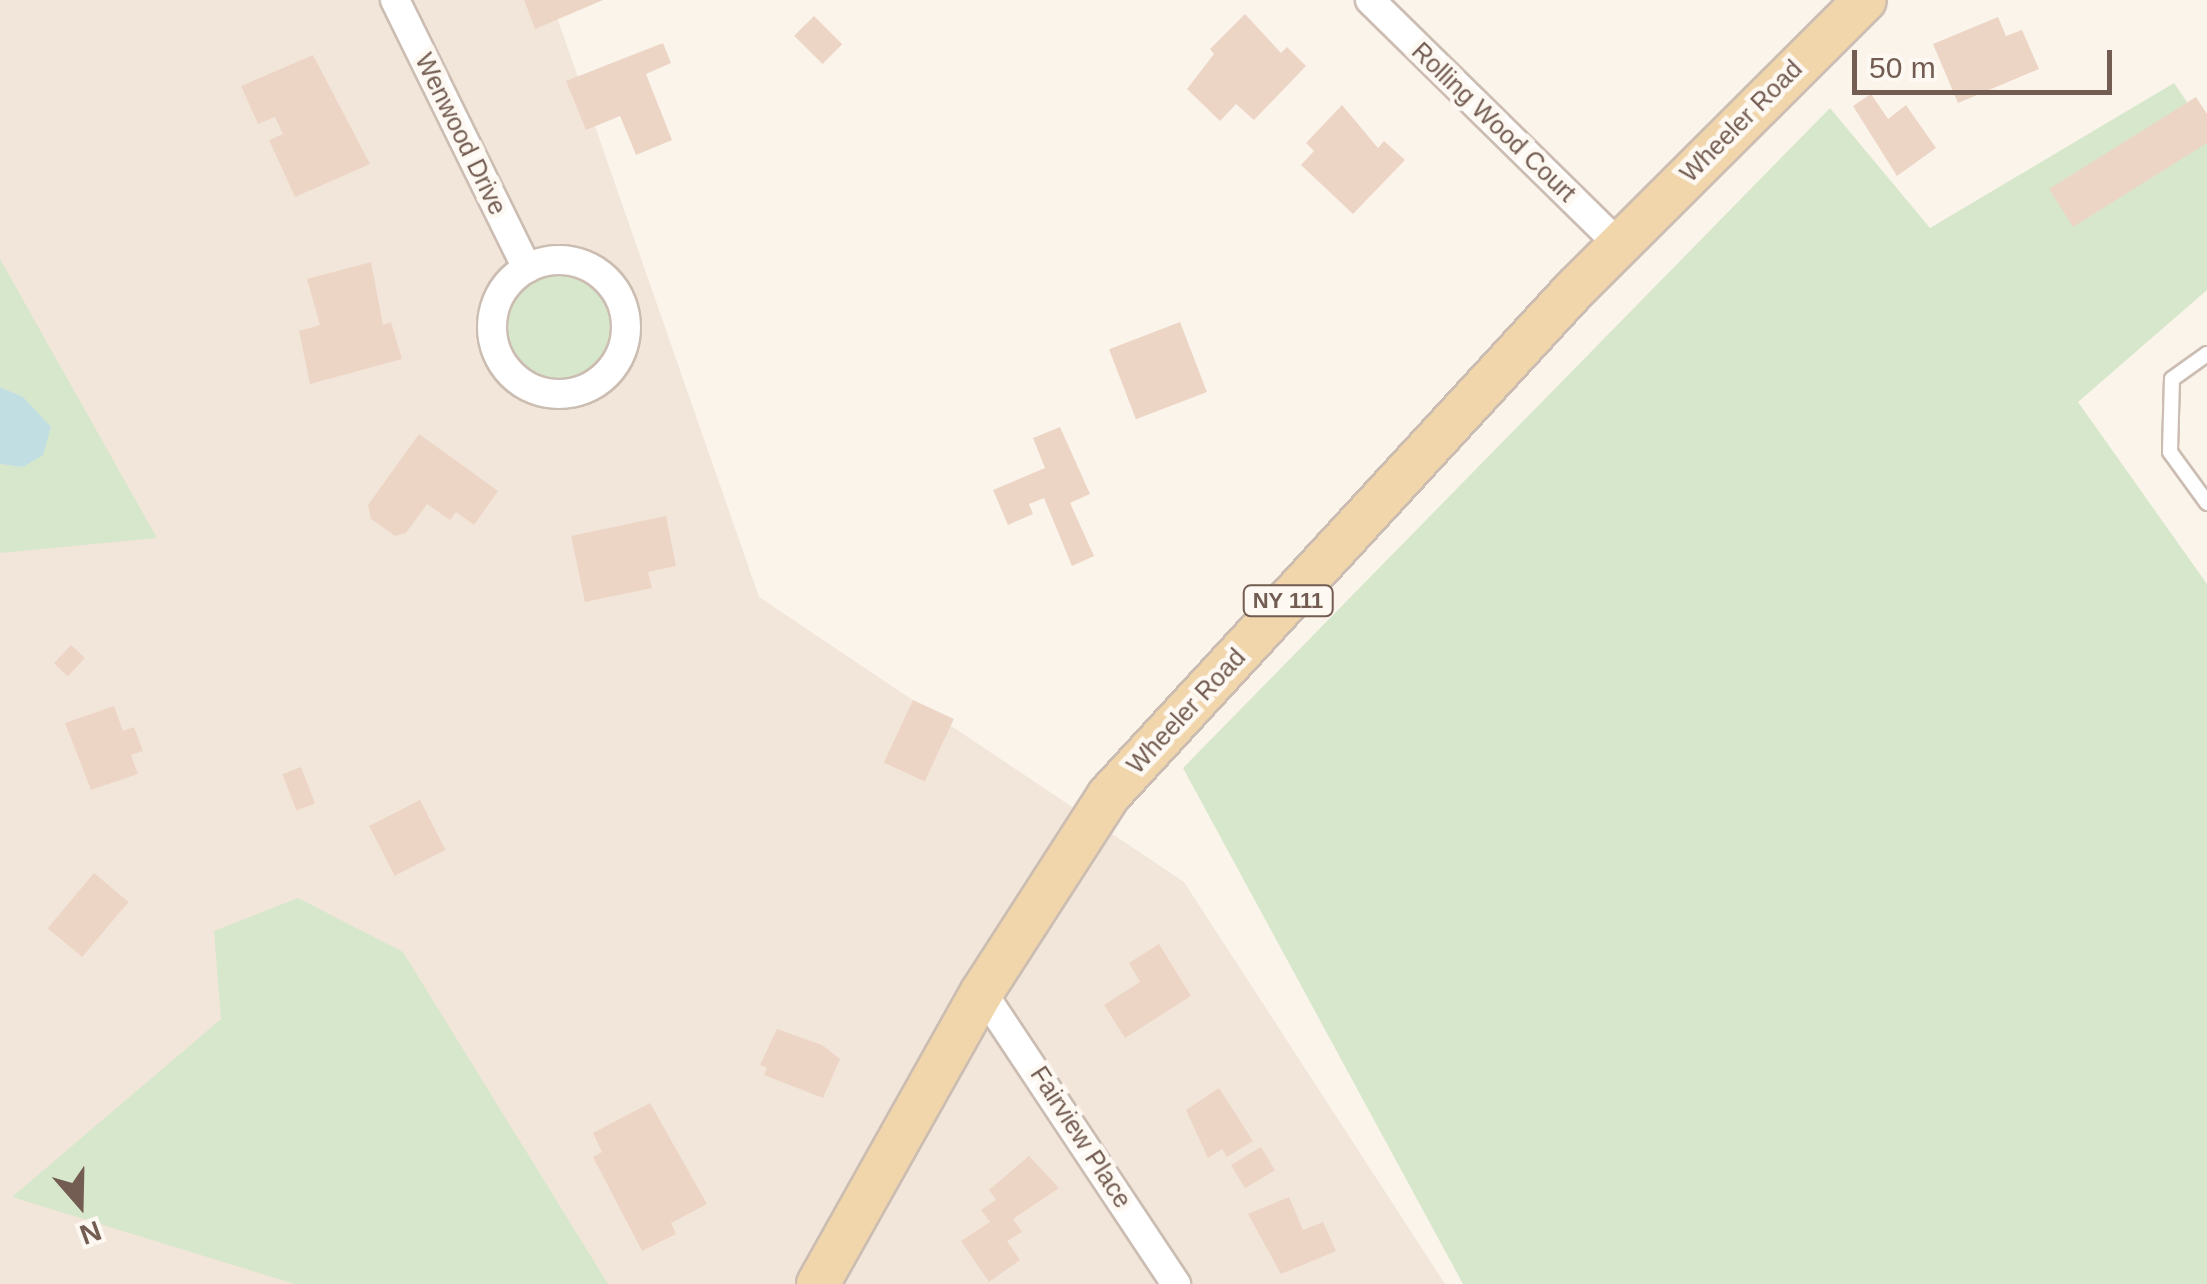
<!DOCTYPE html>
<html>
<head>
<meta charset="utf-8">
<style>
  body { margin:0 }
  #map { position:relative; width:2207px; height:1284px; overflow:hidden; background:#fbf4eb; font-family:Helvetica,sans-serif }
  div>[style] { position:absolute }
  .residential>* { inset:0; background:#f2e6da }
  .green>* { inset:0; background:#d7e7cb }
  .round { border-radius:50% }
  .water>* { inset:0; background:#c1dfe3 }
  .building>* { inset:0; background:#edd5c6; transform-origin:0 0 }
  .roads { filter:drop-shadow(2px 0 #ccbdb2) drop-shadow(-2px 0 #ccbdb2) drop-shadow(0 2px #ccbdb2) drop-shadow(0 -2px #ccbdb2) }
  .lane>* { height:14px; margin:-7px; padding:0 7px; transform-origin:7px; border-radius:7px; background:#fff }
  .street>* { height:28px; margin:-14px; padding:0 14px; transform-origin:14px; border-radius:14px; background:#fff }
  .street>.ring { margin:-14px; padding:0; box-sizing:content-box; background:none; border:28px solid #fff; border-radius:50% }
  .primary>* { height:42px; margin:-21px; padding:0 21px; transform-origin:21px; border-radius:21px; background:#f1d6ac }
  span { translate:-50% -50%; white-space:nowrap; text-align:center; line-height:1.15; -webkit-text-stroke:9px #fdf8f2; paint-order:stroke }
  .shield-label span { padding:2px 8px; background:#fdf8f2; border:2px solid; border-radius:8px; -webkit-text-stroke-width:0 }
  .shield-label { font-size:22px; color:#735c51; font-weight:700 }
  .street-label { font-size:25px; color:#735c51 }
  .north { position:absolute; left:30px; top:1154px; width:100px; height:100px; -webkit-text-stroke:8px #fdf8f2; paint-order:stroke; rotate:160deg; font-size:28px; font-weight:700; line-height:40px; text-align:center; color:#735c51 }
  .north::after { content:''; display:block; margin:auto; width:35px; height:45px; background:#735c51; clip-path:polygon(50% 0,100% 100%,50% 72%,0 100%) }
  .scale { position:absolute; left:1852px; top:50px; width:260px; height:45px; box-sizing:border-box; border:5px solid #735c51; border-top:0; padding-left:12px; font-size:30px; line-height:35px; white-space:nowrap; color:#735c51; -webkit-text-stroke:8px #fdf8f2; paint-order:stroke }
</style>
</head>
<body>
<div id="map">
  <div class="residential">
    <i style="clip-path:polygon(0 0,551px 0,759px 597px,1184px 882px,1445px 1284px,0 1284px)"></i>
  </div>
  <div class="green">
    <i style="clip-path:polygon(2174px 83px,2207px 131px,2207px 290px,2078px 402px,2207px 584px,2207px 1284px,1463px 1284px,1183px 768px,1830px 108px,1930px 228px)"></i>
    <i style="clip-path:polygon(0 259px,157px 538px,0 553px,0 464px,23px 467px,23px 397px,0 387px)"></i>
    <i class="round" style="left:503px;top:271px;width:112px;height:112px"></i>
    <i style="clip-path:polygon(298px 898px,403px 952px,608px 1284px,295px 1284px,12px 1197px,221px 1019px,214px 931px)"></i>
  </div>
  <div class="water">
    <i style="clip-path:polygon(0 387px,23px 397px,51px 427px,43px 455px,23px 467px,0 464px)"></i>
  </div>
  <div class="building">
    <i style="clip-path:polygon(524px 0,603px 0,535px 29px)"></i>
    <i style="clip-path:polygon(1245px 14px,1281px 53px,1287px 47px,1306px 66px,1254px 120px,1236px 104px,1220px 121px,1187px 89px,1214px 54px,1210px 49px)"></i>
    <i style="left:814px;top:16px;width:40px;height:28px;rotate:45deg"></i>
    <i style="clip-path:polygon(1998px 17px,2006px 36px,2022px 30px,2039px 69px,1958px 103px,1933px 44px)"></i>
    <i style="clip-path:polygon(663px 43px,671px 63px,646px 74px,672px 140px,636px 155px,620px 116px,586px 130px,566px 81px)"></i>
    <i style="clip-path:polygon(313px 55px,370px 164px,295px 197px,269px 140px,283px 134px,275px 117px,258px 124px,241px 86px)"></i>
    <i style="clip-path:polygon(1871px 94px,1888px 119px,1906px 105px,1936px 148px,1897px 176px,1853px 106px)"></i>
    <i style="clip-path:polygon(2196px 97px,2207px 114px,2207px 143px,2073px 227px,2049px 189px)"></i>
    <i style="clip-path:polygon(1342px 105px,1378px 148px,1384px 141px,1405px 160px,1353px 214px,1301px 165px,1314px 151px,1306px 143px)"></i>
    <i style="clip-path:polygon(371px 262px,383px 325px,391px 322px,402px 359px,310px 384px,299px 331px,320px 325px,307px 279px)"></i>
    <i style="left:1180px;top:322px;width:75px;height:76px;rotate:69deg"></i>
    <i style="clip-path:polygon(1060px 427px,1090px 494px,1070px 503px,1094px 556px,1072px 566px,1044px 498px,1029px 504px,1033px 514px,1008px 525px,993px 490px,1045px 468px,1033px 438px)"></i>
    <i style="clip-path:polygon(419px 434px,498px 491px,474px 525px,456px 512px,450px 520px,427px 504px,406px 533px,395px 536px,371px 519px,368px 505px)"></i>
    <i style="clip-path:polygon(666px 516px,676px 566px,648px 572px,652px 588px,585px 602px,571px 536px)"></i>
    <i style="left:71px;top:645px;width:19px;height:25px;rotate:43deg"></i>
    <i style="left:913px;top:700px;width:45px;height:69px;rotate:25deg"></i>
    <i style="clip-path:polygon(114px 706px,123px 731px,134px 727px,143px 751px,131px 755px,138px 774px,91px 790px,65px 723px)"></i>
    <i style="left:301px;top:767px;width:39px;height:20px;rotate:69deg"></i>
    <i style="left:420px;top:800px;width:56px;height:57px;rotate:63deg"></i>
    <i style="left:94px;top:873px;width:45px;height:72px;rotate:40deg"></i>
    <i style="clip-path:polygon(1159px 944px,1191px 996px,1125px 1038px,1104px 1005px,1140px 982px,1129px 963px)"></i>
    <i style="clip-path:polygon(777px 1029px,822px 1045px,840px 1059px,823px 1098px,764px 1075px,767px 1068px,760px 1065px)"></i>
    <i style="clip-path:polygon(1219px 1088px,1253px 1141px,1227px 1157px,1222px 1149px,1208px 1158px,1186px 1110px)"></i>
    <i style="clip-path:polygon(650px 1103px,707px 1204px,671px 1223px,676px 1234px,642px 1251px,593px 1157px,602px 1152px,593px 1133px)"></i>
    <i style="left:1261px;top:1147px;width:27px;height:35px;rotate:59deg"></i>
    <i style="clip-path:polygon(1029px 1156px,1059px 1188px,1013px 1219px,1022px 1232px,1007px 1241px,1020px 1260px,989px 1282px,961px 1241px,990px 1222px,981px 1210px,996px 1200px,989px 1190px)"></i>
    <i style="clip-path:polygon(1289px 1197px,1303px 1230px,1323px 1222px,1336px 1251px,1281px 1274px,1248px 1214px)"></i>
  </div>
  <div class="roads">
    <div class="lane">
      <i style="left:2207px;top:354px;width:43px;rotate:144.5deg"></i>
      <i style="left:2172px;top:379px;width:73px;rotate:91.6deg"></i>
      <i style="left:2170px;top:452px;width:63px;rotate:54deg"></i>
    </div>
    <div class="street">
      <i style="left:395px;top:0;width:299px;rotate:63.8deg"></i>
      <i style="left:1370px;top:0;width:349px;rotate:44.5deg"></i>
      <i class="ring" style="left:492px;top:260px;width:106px;height:106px"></i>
      <i style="left:982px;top:992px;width:351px;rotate:56.4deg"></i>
    </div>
    <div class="primary">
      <i style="left:818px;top:1284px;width:335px;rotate:-60.7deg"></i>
      <i style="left:982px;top:992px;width:234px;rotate:-57.2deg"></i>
      <i style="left:1109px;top:795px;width:688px;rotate:-47.36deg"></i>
      <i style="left:1575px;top:289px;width:409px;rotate:-44.9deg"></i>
    </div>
  </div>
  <div class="shield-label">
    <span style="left:1288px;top:601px">NY 111</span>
  </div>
  <div class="street-label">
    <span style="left:1741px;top:121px;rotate:-45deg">Wheeler Road</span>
    <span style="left:1494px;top:122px;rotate:44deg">Rolling Wood Court</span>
    <span style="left:461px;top:134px;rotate:64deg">Wenwood Drive</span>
    <span style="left:1186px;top:711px;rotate:-47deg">Wheeler Road</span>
    <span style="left:1081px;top:1137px;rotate:57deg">Fairview Place</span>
  </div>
  <div class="north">N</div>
  <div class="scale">50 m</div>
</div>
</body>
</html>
